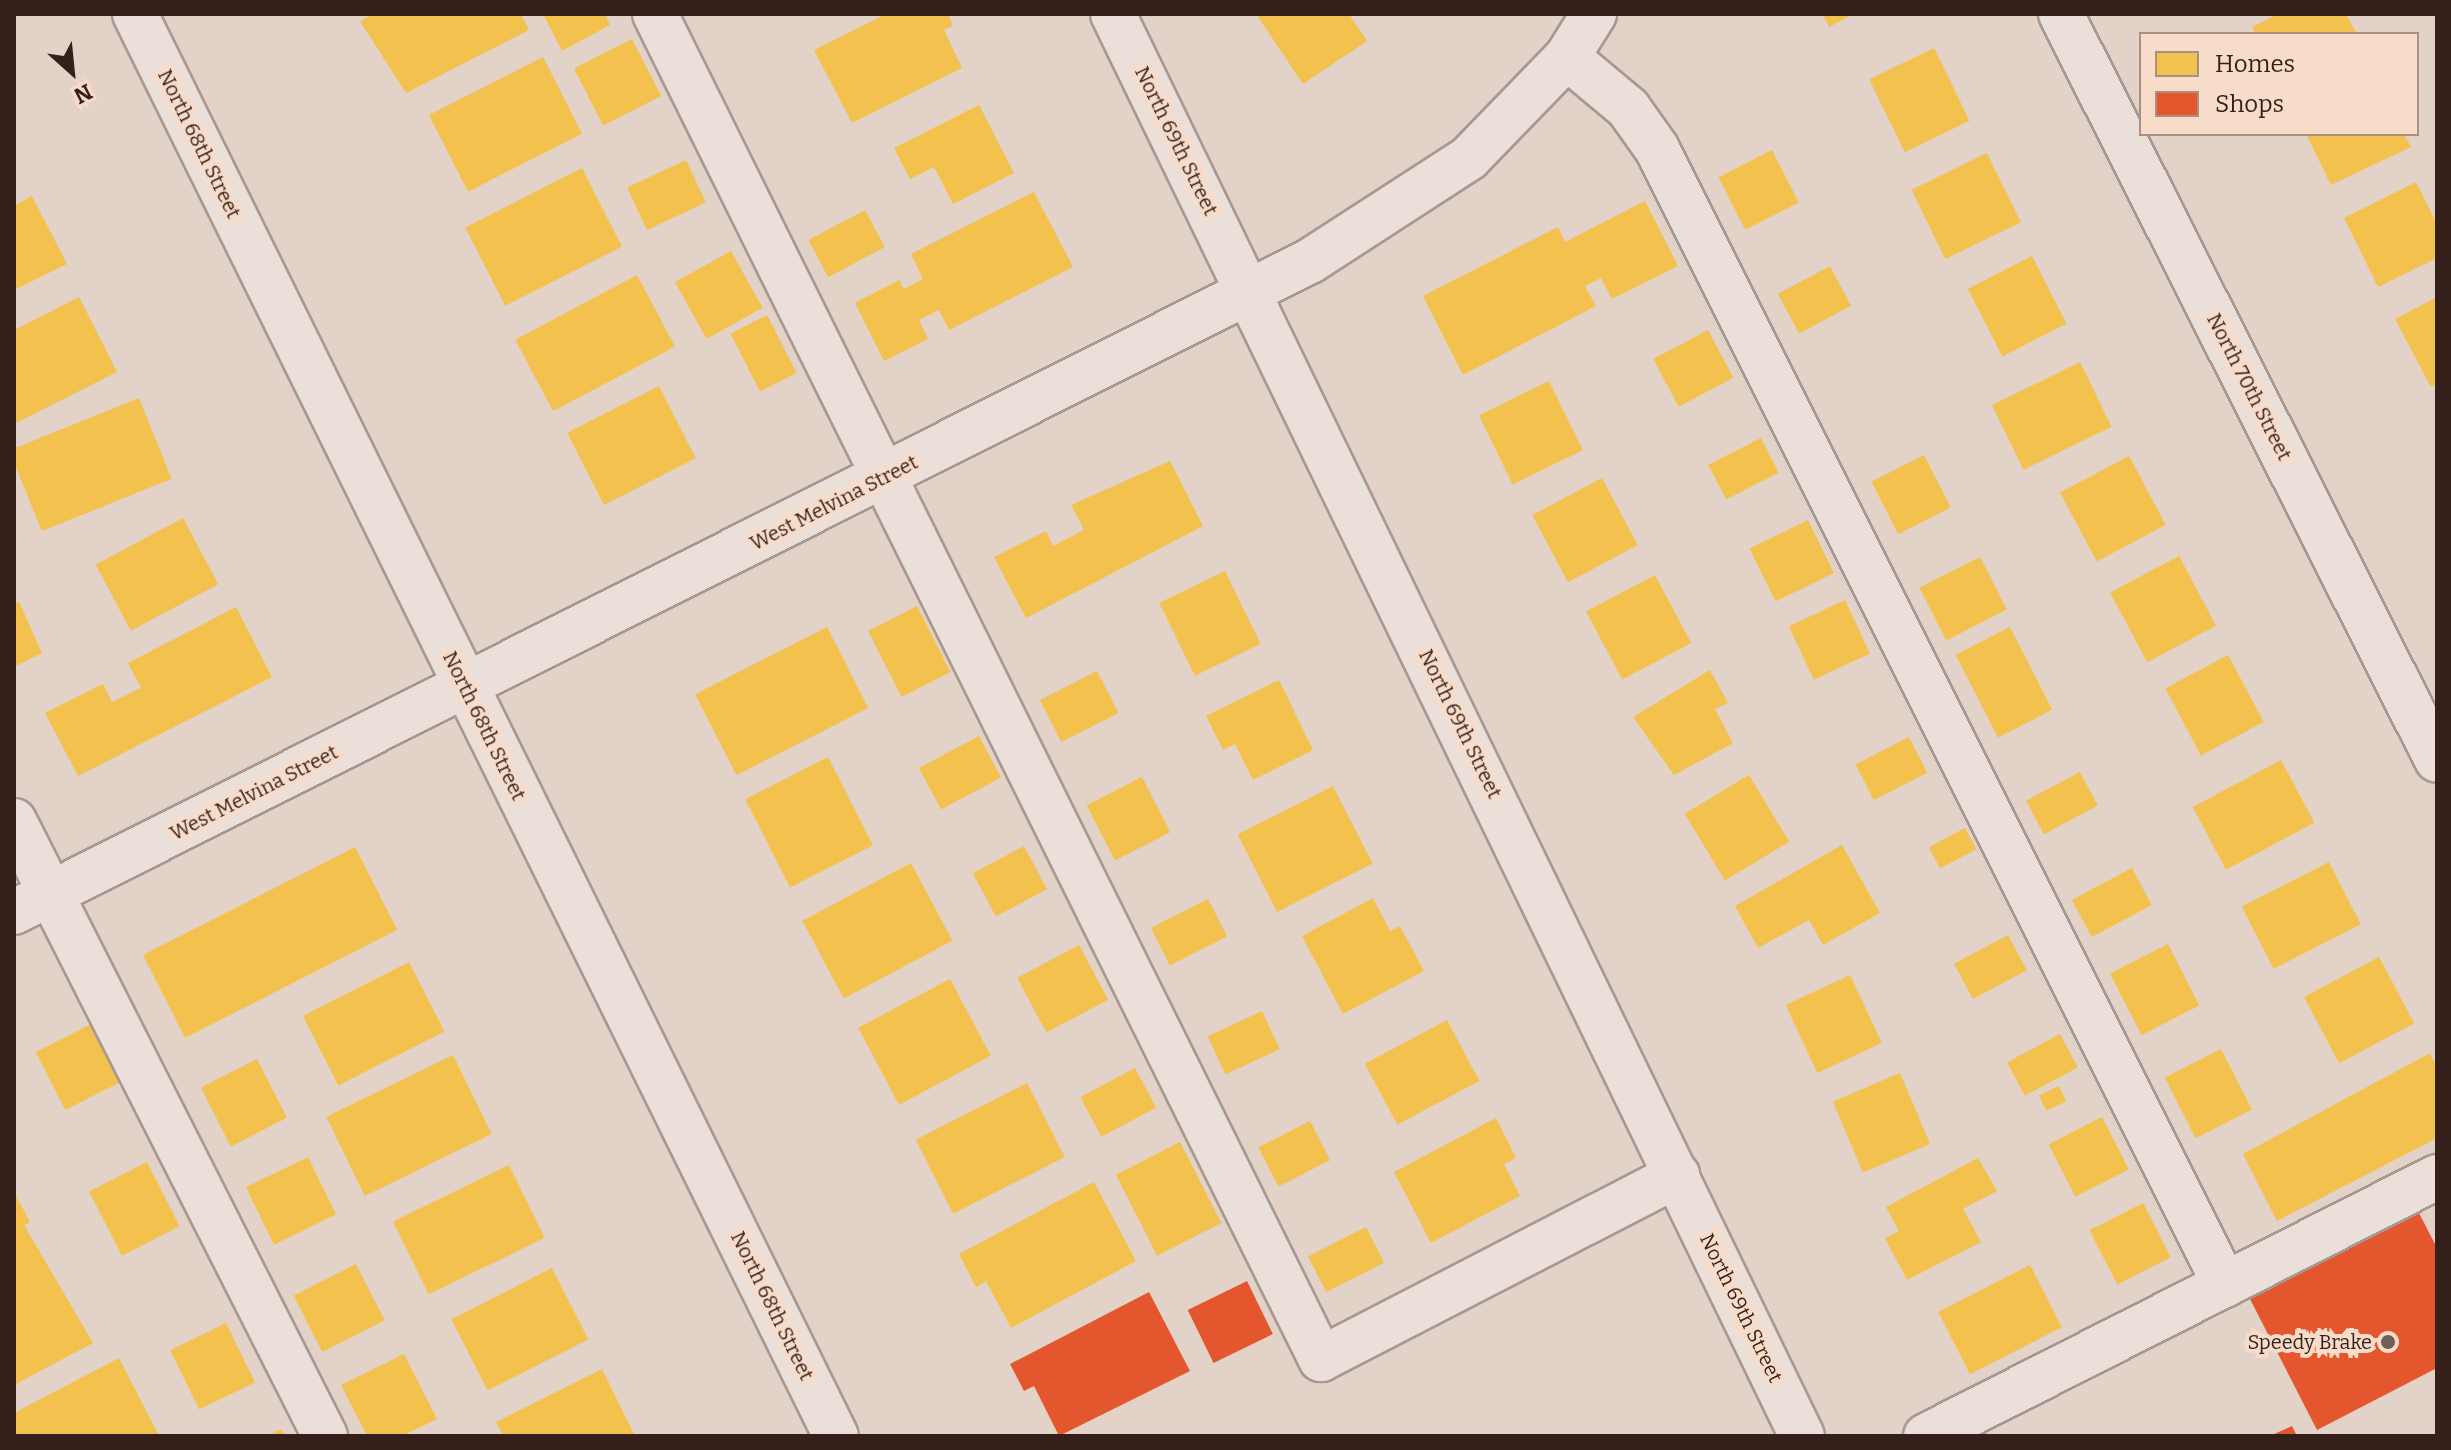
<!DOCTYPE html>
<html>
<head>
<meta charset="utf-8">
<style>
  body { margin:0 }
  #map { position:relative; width:2451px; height:1450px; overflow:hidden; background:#e3d2c7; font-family:Bitter,serif }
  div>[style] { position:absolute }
  .homes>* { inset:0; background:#f2c14e; transform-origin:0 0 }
  .shops>* { inset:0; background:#e4572e; transform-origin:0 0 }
  .roads { filter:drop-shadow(2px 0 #a79891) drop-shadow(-2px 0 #a79891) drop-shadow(0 2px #a79891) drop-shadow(0 -2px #a79891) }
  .minor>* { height:44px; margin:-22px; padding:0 22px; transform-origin:22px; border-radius:22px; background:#ebe0d9 }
  .dots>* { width:22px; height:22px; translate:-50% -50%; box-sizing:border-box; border:4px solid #f7dcc9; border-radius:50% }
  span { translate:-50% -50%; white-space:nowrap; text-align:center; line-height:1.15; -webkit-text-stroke:8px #f7dcc9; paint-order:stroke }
  .street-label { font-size:20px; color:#351f1a }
  .poi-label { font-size:20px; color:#351f1a }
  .right { translate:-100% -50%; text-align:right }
  .frame { position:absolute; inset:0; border:16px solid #351f1a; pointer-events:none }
  .legend { position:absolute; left:2139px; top:32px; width:280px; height:104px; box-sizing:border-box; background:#f7dcc9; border:2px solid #a99083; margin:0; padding:10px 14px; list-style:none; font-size:24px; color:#351f1a }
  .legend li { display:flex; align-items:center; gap:16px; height:40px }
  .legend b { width:40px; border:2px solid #a99083 }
  .north { position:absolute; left:32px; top:32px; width:80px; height:80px; -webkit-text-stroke:6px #f7dcc9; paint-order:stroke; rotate:153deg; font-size:22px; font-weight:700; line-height:32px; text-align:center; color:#351f1a }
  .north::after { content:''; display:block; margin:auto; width:28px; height:36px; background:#351f1a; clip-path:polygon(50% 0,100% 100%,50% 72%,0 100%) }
</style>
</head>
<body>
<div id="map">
  <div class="homes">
    <i style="clip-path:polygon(373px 14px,521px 14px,529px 30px,406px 93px,360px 21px)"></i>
    <i style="clip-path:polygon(543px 14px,605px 14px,610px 25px,562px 51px)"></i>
    <i style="clip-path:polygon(886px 14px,948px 14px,953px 26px,944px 30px,962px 68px,852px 123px,814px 50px)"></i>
    <i style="clip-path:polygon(1263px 14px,1349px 14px,1367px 41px,1303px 84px,1258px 17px)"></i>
    <i style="clip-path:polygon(1823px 14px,1854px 14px,1829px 27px)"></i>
    <i style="clip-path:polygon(2278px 14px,2346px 14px,2357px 34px,2256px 34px,2252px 27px)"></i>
    <i style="left:632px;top:39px;width:64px;height:65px;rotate:63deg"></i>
    <i style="left:1934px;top:48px;width:81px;height:72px;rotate:64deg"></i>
    <i style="left:543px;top:57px;width:86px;height:128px;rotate:63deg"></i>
    <i style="clip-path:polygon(979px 105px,1014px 173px,953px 204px,934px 167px,910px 179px,894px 148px)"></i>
    <i style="clip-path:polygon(2306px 134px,2404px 134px,2411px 147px,2331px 185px)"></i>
    <i style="left:1772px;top:150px;width:59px;height:60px;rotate:63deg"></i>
    <i style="left:1987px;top:153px;width:77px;height:84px;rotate:64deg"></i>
    <i style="left:686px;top:160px;width:47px;height:65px;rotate:65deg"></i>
    <i style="left:582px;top:168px;width:88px;height:131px;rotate:63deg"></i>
    <i style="clip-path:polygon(2416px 182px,2437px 224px,2437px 258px,2378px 287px,2344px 218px)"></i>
    <i style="clip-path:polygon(1034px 192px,1073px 267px,949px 330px,939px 310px,919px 320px,928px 339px,884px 361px,855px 303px,899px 280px,904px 289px,923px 279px,911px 254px)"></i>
    <i style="clip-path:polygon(32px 196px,67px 264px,14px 290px,14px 206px)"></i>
    <i style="clip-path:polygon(1645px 201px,1678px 266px,1612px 299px,1601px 278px,1585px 286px,1596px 306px,1463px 375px,1423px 296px,1558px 227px,1565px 242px)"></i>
    <i style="left:865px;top:210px;width:42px;height:64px;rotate:62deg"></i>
    <i style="left:731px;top:251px;width:65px;height:64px;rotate:61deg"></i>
    <i style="left:2032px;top:256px;width:76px;height:72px;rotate:63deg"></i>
    <i style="left:1830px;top:266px;width:45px;height:59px;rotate:62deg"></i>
    <i style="left:637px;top:275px;width:81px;height:138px;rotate:62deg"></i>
    <i style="clip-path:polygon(79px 297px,117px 372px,14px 424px,14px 330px)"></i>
    <i style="clip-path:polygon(2437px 297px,2437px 384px,2431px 387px,2395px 319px)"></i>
    <i style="left:767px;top:315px;width:65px;height:41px;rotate:63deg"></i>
    <i style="left:1708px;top:330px;width:54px;height:62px;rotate:62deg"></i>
    <i style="left:2080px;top:362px;width:72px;height:98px;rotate:64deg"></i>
    <i style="left:1549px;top:381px;width:77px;height:78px;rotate:64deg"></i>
    <i style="left:659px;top:386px;width:81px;height:103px;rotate:63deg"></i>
    <i style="left:139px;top:398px;width:87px;height:140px;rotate:68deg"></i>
    <i style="left:1761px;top:438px;width:39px;height:59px;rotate:63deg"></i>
    <i style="left:1924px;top:455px;width:59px;height:59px;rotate:63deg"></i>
    <i style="left:2129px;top:456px;width:78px;height:78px;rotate:62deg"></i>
    <i style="clip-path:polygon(1170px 461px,1203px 526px,1026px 618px,994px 557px,1046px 531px,1053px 546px,1084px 530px,1071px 505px)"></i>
    <i style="left:1602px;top:478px;width:76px;height:79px;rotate:62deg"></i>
    <i style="left:183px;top:518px;width:75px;height:99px;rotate:62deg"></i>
    <i style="left:1808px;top:520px;width:59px;height:65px;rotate:64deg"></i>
    <i style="left:2179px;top:556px;width:79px;height:78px;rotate:62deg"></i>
    <i style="left:1980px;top:557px;width:59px;height:68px;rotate:63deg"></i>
    <i style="left:1225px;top:571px;width:81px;height:73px;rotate:64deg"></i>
    <i style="left:1655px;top:575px;width:77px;height:78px;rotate:62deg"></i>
    <i style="left:1845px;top:600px;width:59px;height:62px;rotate:65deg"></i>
    <i style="clip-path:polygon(19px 602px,42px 653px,14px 667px,14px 604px)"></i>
    <i style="left:917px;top:606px;width:74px;height:55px;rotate:63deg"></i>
    <i style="clip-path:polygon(236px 607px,272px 677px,78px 776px,45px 713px,103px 684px,112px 702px,141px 688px,128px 663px)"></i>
    <i style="left:827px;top:627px;width:91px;height:148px;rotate:63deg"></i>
    <i style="left:2010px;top:627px;width:93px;height:61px;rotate:63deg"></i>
    <i style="left:2228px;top:655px;width:76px;height:71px;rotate:62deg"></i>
    <i style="clip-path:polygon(1710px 670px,1728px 703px,1715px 709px,1733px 743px,1674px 775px,1633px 717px)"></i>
    <i style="left:1097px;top:671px;width:47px;height:64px;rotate:63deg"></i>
    <i style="clip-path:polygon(1279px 680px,1313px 750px,1253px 780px,1235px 744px,1223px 750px,1206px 716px)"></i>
    <i style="left:979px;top:736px;width:47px;height:68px;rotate:62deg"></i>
    <i style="left:1909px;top:737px;width:40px;height:60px;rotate:63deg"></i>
    <i style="left:828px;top:757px;width:99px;height:93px;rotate:63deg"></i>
    <i style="left:2281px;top:760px;width:71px;height:100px;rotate:62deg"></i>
    <i style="left:2080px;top:772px;width:38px;height:61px;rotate:62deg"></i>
    <i style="left:1749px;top:775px;width:78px;height:75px;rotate:59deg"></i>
    <i style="left:1142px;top:777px;width:62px;height:62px;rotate:63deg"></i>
    <i style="left:1333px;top:786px;width:87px;height:107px;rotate:63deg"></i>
    <i style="left:1965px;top:828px;width:24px;height:41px;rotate:62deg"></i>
    <i style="clip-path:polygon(1842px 845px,1880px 913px,1823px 945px,1809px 920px,1758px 948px,1735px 906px)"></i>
    <i style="left:1024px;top:846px;width:49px;height:58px;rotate:62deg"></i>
    <i style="left:355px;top:847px;width:93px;height:238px;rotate:63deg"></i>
    <i style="left:2329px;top:862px;width:70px;height:98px;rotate:63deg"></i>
    <i style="left:911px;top:863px;width:88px;height:123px;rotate:62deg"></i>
    <i style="left:2132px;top:868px;width:42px;height:68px;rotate:62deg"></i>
    <i style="clip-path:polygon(1373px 898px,1390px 931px,1400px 926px,1424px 971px,1343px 1014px,1302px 936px)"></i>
    <i style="left:1208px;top:899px;width:42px;height:64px;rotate:63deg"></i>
    <i style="left:2008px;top:935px;width:40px;height:61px;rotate:62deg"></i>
    <i style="left:2168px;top:944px;width:69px;height:65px;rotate:63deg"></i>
    <i style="left:1079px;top:945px;width:62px;height:70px;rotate:62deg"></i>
    <i style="left:2379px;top:957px;width:75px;height:85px;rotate:62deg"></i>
    <i style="left:409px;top:962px;width:78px;height:119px;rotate:63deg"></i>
    <i style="left:1850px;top:975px;width:75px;height:71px;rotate:65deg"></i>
    <i style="left:950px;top:979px;width:87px;height:104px;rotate:62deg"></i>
    <i style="left:1262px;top:1011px;width:42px;height:60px;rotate:65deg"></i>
    <i style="left:1447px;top:1020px;width:69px;height:93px;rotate:62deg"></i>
    <i style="left:91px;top:1024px;width:65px;height:62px;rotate:63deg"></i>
    <i style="left:2060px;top:1034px;width:38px;height:60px;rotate:62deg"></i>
    <i style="left:2221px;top:1049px;width:68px;height:63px;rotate:63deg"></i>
    <i style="clip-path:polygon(2430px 1053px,2437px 1067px,2437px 1138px,2277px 1221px,2243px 1154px)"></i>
    <i style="left:453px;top:1055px;width:88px;height:141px;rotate:64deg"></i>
    <i style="left:257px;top:1059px;width:66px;height:63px;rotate:63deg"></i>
    <i style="left:1135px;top:1068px;width:45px;height:62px;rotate:62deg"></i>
    <i style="left:1900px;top:1073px;width:77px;height:73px;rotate:67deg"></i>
    <i style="left:1027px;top:1083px;width:83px;height:125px;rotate:63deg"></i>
    <i style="left:2059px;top:1086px;width:17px;height:22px;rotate:65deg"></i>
    <i style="left:2102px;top:1117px;width:59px;height:60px;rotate:63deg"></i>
    <i style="clip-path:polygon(1496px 1118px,1516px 1158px,1504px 1164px,1520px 1196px,1431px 1243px,1394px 1172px)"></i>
    <i style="left:1310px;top:1121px;width:44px;height:58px;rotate:63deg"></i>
    <i style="left:1180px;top:1142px;width:91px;height:72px;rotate:63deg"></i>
    <i style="left:308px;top:1157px;width:64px;height:69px;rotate:64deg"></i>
    <i style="clip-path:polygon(1978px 1158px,1997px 1191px,1963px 1209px,1981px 1242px,1907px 1280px,1885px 1238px,1899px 1231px,1886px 1207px)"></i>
    <i style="left:147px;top:1162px;width:72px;height:65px;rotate:63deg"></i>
    <i style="left:509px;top:1165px;width:81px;height:129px;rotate:64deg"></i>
    <i style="clip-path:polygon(1094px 1182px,1136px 1261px,1011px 1328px,986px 1281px,976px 1287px,959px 1254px)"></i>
    <i style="clip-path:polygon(14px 1192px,30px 1222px,24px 1225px,93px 1343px,14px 1385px)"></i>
    <i style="left:2143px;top:1203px;width:61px;height:60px;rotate:63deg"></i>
    <i style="left:1366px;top:1227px;width:40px;height:65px;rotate:63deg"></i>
    <i style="left:356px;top:1264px;width:63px;height:70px;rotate:63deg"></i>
    <i style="left:2030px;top:1265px;width:70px;height:103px;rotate:63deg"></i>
    <i style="left:552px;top:1268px;width:80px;height:113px;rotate:63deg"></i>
    <i style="left:226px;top:1323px;width:66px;height:62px;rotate:64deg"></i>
    <i style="clip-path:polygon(404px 1354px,437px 1419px,402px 1436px,367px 1436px,341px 1385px)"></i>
    <i style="clip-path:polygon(119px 1358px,158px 1434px,14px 1436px,14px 1413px)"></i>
    <i style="clip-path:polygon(602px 1369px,635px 1436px,503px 1436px,496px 1422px)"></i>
    <i style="clip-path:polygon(281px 1429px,285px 1436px,267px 1436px)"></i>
  </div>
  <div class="shops">
    <i style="clip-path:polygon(2419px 1213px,2437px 1248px,2437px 1368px,2317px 1430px,2250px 1299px)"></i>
    <i style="left:1247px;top:1281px;width:59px;height:66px;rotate:64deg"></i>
    <i style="clip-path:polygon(1149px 1292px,1190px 1371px,1059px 1436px,1034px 1386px,1024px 1391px,1010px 1364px)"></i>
    <i style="clip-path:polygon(2292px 1426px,2297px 1436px,2270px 1436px)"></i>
  </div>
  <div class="roads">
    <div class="minor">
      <i style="left:135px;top:14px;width:1585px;rotate:63.76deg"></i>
      <i style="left:655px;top:14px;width:1501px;rotate:63.66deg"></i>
      <i style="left:1321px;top:1359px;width:401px;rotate:-27.3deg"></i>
      <i style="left:1113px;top:14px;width:1580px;rotate:64.15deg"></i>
      <i style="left:2061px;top:14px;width:835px;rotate:63.25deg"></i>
      <i style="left:1567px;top:57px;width:80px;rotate:39.9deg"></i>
      <i style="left:1628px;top:108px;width:50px;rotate:54.7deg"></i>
      <i style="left:1657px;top:149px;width:1270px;rotate:63.43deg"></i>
      <i style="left:14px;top:821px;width:689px;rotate:63.17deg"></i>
      <i style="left:14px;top:912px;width:1450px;rotate:-26.67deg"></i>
      <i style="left:1310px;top:261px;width:189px;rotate:-32.9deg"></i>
      <i style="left:1469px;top:158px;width:141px;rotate:-45.9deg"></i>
      <i style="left:1567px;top:57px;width:51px;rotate:-57.9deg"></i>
      <i style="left:1926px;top:1436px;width:573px;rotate:-26.88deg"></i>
    </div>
  </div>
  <div class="dots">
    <i style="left:2388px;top:1342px;background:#725e57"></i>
  </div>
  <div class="street-label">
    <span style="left:1176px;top:141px;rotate:64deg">North 69th Street</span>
    <span style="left:199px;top:144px;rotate:64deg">North 68th Street</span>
    <span style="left:2249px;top:387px;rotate:63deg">North 70th Street</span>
    <span style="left:834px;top:503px;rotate:-27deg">West Melvina Street</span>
    <span style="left:1460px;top:724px;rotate:64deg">North 69th Street</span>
    <span style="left:484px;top:726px;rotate:64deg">North 68th Street</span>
    <span style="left:254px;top:793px;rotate:-27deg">West Melvina Street</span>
    <span style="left:772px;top:1306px;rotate:64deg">North 68th Street</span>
    <span style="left:1741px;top:1308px;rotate:64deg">North 69th Street</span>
  </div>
  <div class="poi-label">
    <span class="right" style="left:2372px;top:1342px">Speedy Brake</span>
  </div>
  <div class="frame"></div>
  <ul class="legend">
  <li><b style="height:22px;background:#f2c14e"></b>Homes</li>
  <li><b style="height:22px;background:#e4572e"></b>Shops</li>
  </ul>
  <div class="north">N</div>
</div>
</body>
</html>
